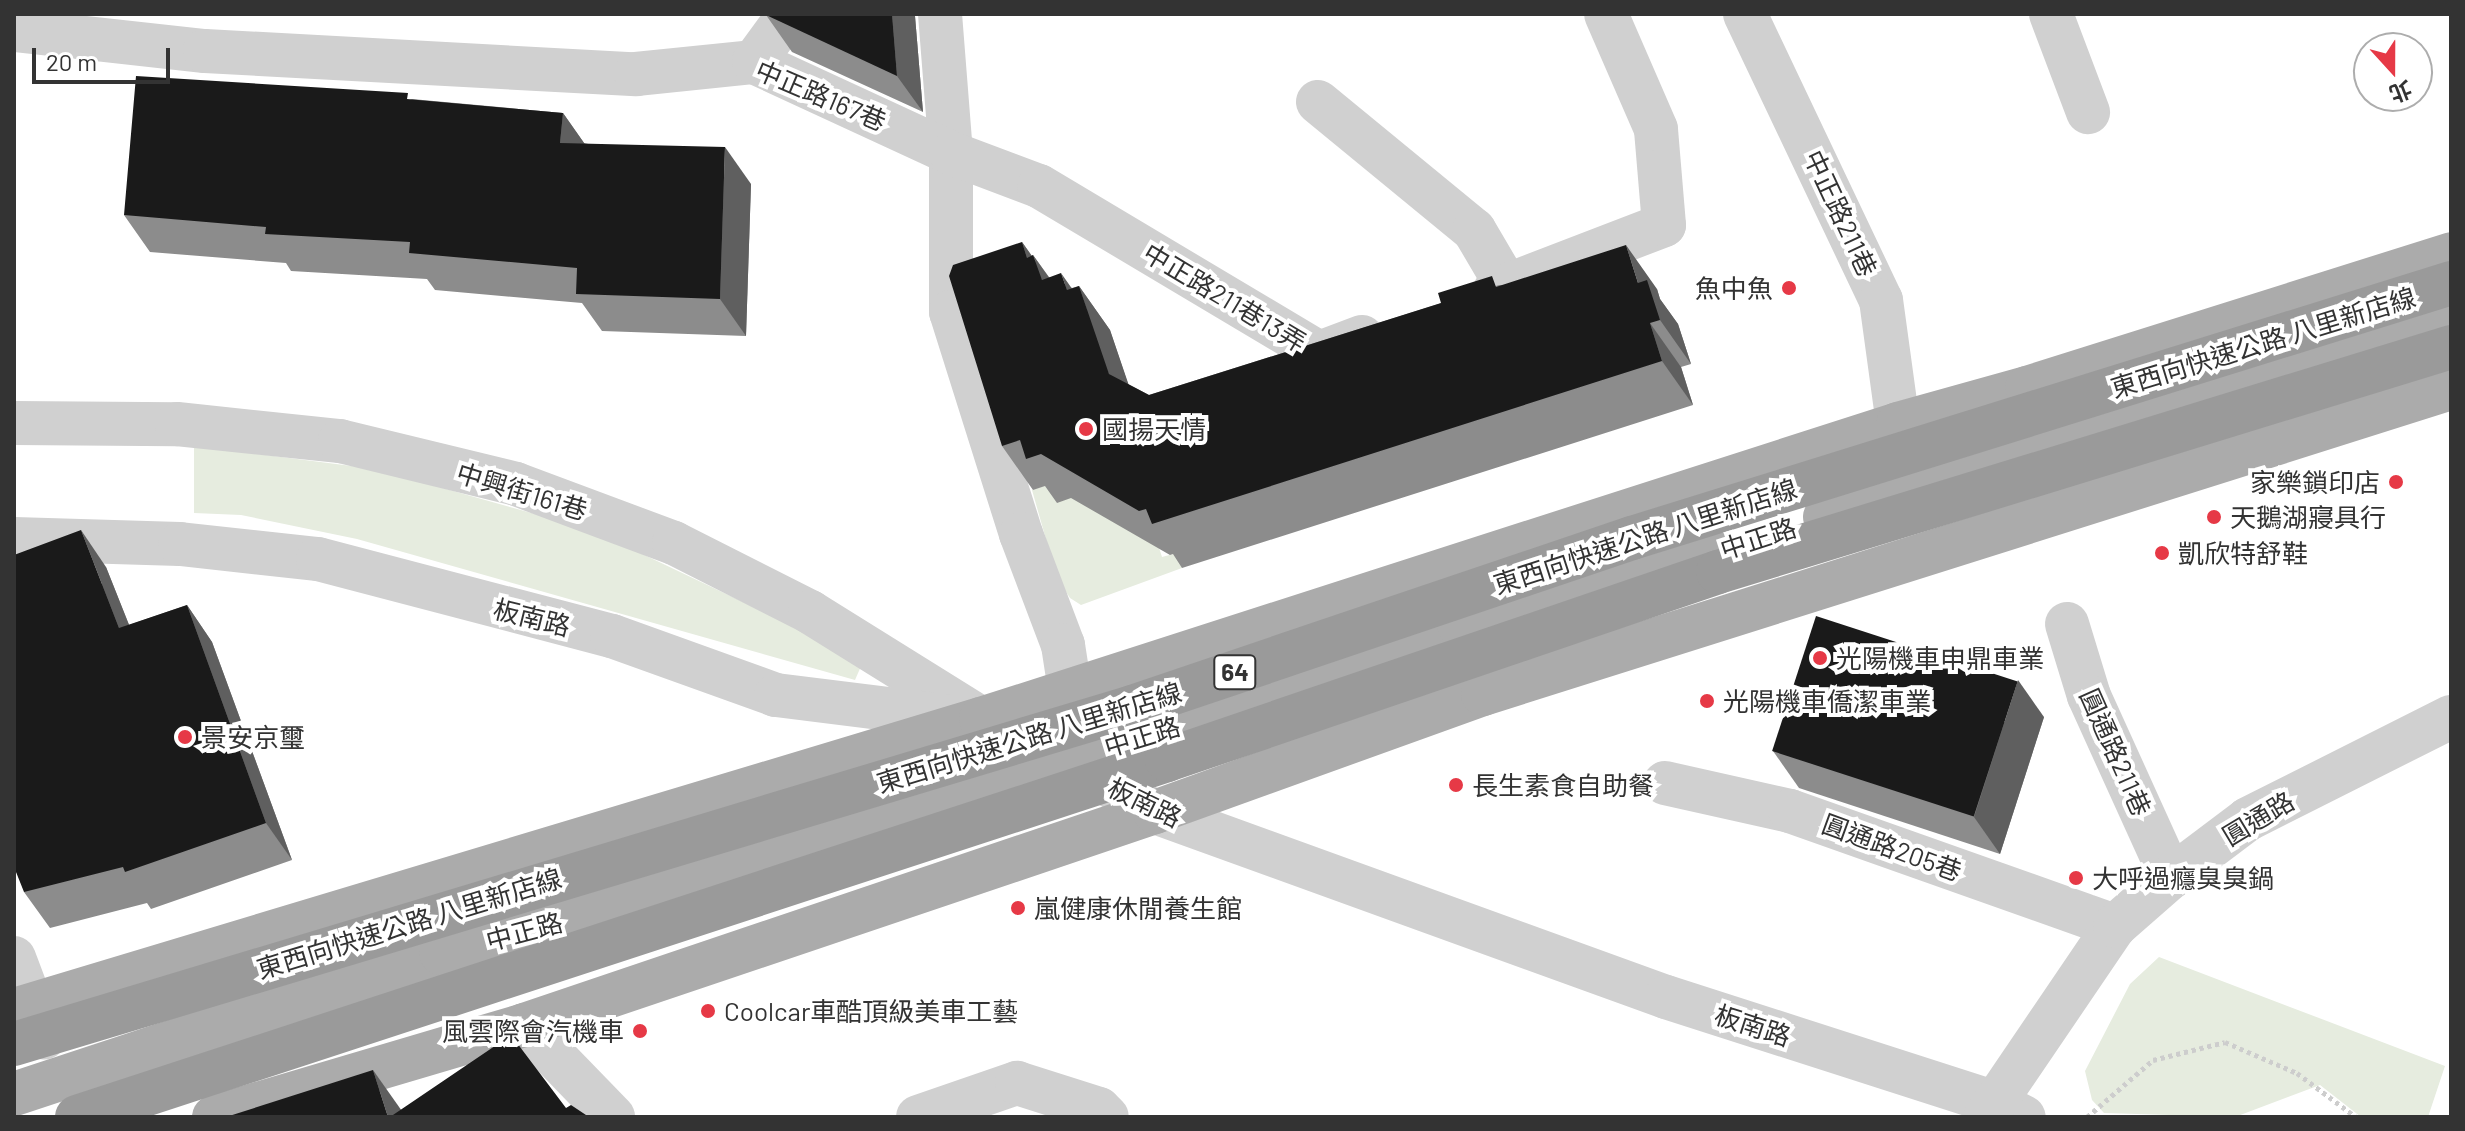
<!DOCTYPE html>
<html>
<head>
<meta charset="utf-8">
<style>
  body { margin:0 }
  #map { position:relative; width:2465px; height:1131px; overflow:hidden; background:#fff; font-family:Barlow,"Noto Sans TC",sans-serif }
  div>[style] { position:absolute }
  .green>* { inset:0; background:#e6ecdf }
  .path>* { height:5px; margin-top:-2.5px; transform-origin:0; background:repeating-linear-gradient(90deg,#cdcdcd 0 4px,transparent 0 8px) }
  .minor>* { height:44px; margin:-22px; padding:0 22px; transform-origin:22px; border-radius:22px; background:#d0d0d0 }
  .major>* { height:44px; margin:-22px; padding:0 22px; transform-origin:22px; border-radius:22px; background:#ababab }
  .highway-bridge>* { height:44px; margin:-22px; padding:0 22px; transform-origin:22px; border-radius:22px; background:#9a9a9a }
  .wall>* { inset:0; background:#8c8c8c }
  .shaded-wall>* { inset:0; background:#5f5f5f }
  .building>* { inset:0; background:#1a1a1a; transform-origin:0 0 }
  .dots>* { width:22px; height:22px; translate:-50% -50%; box-sizing:border-box; border:4px solid #fff; border-radius:50% }
  span { translate:-50% -50%; white-space:nowrap; text-align:center; line-height:1.15; -webkit-text-stroke:8px #fff; paint-order:stroke }
  .shield-label span { padding:2px 6px; background:#fff; border:2px solid; border-radius:6px; -webkit-text-stroke-width:0 }
  .shield-label { font-size:24px; color:#333; font-weight:700 }
  .street-label { font-size:26px; color:#333 }
  .poi-label { font-size:26px; color:#333 }
  .right { translate:-100% -50%; text-align:right }
  .left { translate:0 -50%; text-align:left }
  .frame { position:absolute; inset:0; border:16px solid #333; pointer-events:none }
  .north { position:absolute; left:2353px; top:32px; width:80px; height:80px; box-sizing:border-box; background:#fff; border:2px solid #adadad; border-radius:50%; rotate:159deg; font-size:22px; font-weight:700; line-height:32px; text-align:center; color:#333 }
  .north::after { content:''; display:block; margin:auto; width:28px; height:36px; background:#e63946; clip-path:polygon(50% 0,100% 100%,50% 72%,0 100%) }
  .scale { position:absolute; left:32px; top:48px; width:138px; height:36px; box-sizing:border-box; border:4px solid #333; border-top:0; padding-left:10px; font-size:24px; line-height:28px; white-space:nowrap; color:#333; -webkit-text-stroke:6px #fff; paint-order:stroke }
</style>
</head>
<body>
<div id="map">
  <div class="green">
    <i style="clip-path:polygon(194px 446px,375px 469px,592px 530px,856px 656px,862px 664px,855px 680px,357px 539px,241px 515px,194px 513px)"></i>
    <i style="clip-path:polygon(1050px 484px,1153px 529px,1162px 557px,1177px 553px,1182px 568px,1081px 605px,1070px 598px,1057px 578px,1032px 490px)"></i>
    <i style="clip-path:polygon(2159px 957px,2445px 1066px,2428px 1117px,2361px 1117px,2320px 1085px,2235px 1117px,2104px 1113px,2092px 1100px,2085px 1071px,2130px 984px)"></i>
  </div>
  <div class="path">
    <i style="left:2087px;top:1117px;width:87px;rotate:-40.8deg"></i>
    <i style="left:2153px;top:1060px;width:74px;rotate:-14deg"></i>
    <i style="left:2225px;top:1042px;width:78px;rotate:23.3deg"></i>
    <i style="left:2297px;top:1073px;width:74px;rotate:36.7deg"></i>
  </div>
  <div class="minor">
    <i style="left:940px;top:14px;width:139px;rotate:85.5deg"></i>
    <i style="left:951px;top:153px;width:159px;rotate:90deg"></i>
    <i style="left:951px;top:312px;width:233px;rotate:72.5deg"></i>
    <i style="left:1021px;top:534px;width:119px;rotate:69.3deg"></i>
    <i style="left:1063px;top:645px;width:46px;rotate:81.2deg"></i>
    <i style="left:1070px;top:690px;width:40px;rotate:94.3deg"></i>
    <i style="left:1745px;top:14px;width:317px;rotate:64.6deg"></i>
    <i style="left:1881px;top:300px;width:125px;rotate:82.2deg"></i>
    <i style="left:2051px;top:14px;width:105px;rotate:69.3deg"></i>
    <i style="left:14px;top:30px;width:192px;rotate:6.3deg"></i>
    <i style="left:205px;top:51px;width:432px;rotate:3.1deg"></i>
    <i style="left:636px;top:74px;width:119px;rotate:-5.8deg"></i>
    <i style="left:754px;top:62px;width:217px;rotate:24.8deg"></i>
    <i style="left:951px;top:153px;width:94px;rotate:20.6deg"></i>
    <i style="left:1039px;top:186px;width:326px;rotate:30.8deg"></i>
    <i style="left:1319px;top:353px;width:46px;rotate:-20.4deg"></i>
    <i style="left:754px;top:62px;width:59px;rotate:-53.9deg"></i>
    <i style="left:1318px;top:102px;width:202px;rotate:39.4deg"></i>
    <i style="left:1474px;top:230px;width:65px;rotate:59.5deg"></i>
    <i style="left:1495px;top:290px;width:181px;rotate:-21deg"></i>
    <i style="left:1664px;top:225px;width:96px;rotate:-94.8deg"></i>
    <i style="left:1656px;top:129px;width:125px;rotate:-113.5deg"></i>
    <i style="left:14px;top:423px;width:163px;rotate:0.4deg"></i>
    <i style="left:177px;top:424px;width:164px;rotate:6deg"></i>
    <i style="left:340px;top:441px;width:181px;rotate:13.7deg"></i>
    <i style="left:516px;top:484px;width:169px;rotate:20.5deg"></i>
    <i style="left:674px;top:543px;width:153px;rotate:26.9deg"></i>
    <i style="left:810px;top:612px;width:191px;rotate:31.9deg"></i>
    <i style="left:14px;top:539px;width:166px;rotate:1.7deg"></i>
    <i style="left:180px;top:544px;width:139px;rotate:6.2deg"></i>
    <i style="left:318px;top:559px;width:304px;rotate:14.7deg"></i>
    <i style="left:612px;top:636px;width:174px;rotate:19.8deg"></i>
    <i style="left:776px;top:695px;width:211px;rotate:7.1deg"></i>
    <i style="left:2067px;top:624px;width:75px;rotate:73deg"></i>
    <i style="left:2089px;top:696px;width:199px;rotate:65.6deg"></i>
    <i style="left:1076px;top:766px;width:91px;rotate:30.2deg"></i>
    <i style="left:1155px;top:812px;width:543px;rotate:19.9deg"></i>
    <i style="left:1666px;top:997px;width:347px;rotate:17.8deg"></i>
    <i style="left:1996px;top:1103px;width:31px;rotate:27deg"></i>
    <i style="left:1665px;top:783px;width:128px;rotate:12.6deg"></i>
    <i style="left:1790px;top:811px;width:345px;rotate:19.5deg"></i>
    <i style="left:14px;top:958px;width:85px;rotate:69.4deg"></i>
    <i style="left:524px;top:1025px;width:128px;rotate:45.9deg"></i>
    <i style="left:918px;top:1117px;width:105px;rotate:-19deg"></i>
    <i style="left:1017px;top:1083px;width:86px;rotate:17.6deg"></i>
    <i style="left:1099px;top:1109px;width:11px;rotate:45deg"></i>
    <i style="left:1985px;top:1117px;width:231px;rotate:-55.8deg"></i>
    <i style="left:2115px;top:926px;width:74px;rotate:-41.2deg"></i>
    <i style="left:2171px;top:877px;width:96px;rotate:-37deg"></i>
    <i style="left:2248px;top:819px;width:227px;rotate:-26.7deg"></i>
  </div>
  <div class="major">
    <i style="left:1825px;top:517px;width:657px;rotate:-17.8deg"></i>
    <i style="left:14px;top:1010px;width:1010px;rotate:-16.75deg"></i>
    <i style="left:981px;top:719px;width:963px;rotate:-17.83deg"></i>
    <i style="left:1898px;top:424px;width:134px;rotate:-15.6deg"></i>
    <i style="left:2027px;top:388px;width:445px;rotate:-17.5deg"></i>
    <i style="left:14px;top:1094px;width:450px;rotate:-18.3deg"></i>
    <i style="left:441px;top:953px;width:111px;rotate:-14deg"></i>
    <i style="left:549px;top:926px;width:666px;rotate:-17.65deg"></i>
    <i style="left:1184px;top:724px;width:292px;rotate:-19.8deg"></i>
    <i style="left:1459px;top:625px;width:264px;rotate:-16deg"></i>
    <i style="left:214px;top:1117px;width:323px;rotate:-16.5deg"></i>
    <i style="left:524px;top:1025px;width:666px;rotate:-18.65deg"></i>
    <i style="left:1155px;top:812px;width:349px;rotate:-19.8deg"></i>
    <i style="left:1483px;top:694px;width:1015px;rotate:-17.54deg"></i>
  </div>
  <div class="highway-bridge">
    <i style="left:14px;top:1044px;width:1168px;rotate:-16.77deg"></i>
    <i style="left:1132px;top:707px;width:528px;rotate:-18.68deg"></i>
    <i style="left:1632px;top:538px;width:858px;rotate:-17.29deg"></i>
    <i style="left:77px;top:1117px;width:1147px;rotate:-18.13deg"></i>
    <i style="left:1167px;top:760px;width:582px;rotate:-18.84deg"></i>
    <i style="left:1718px;top:572px;width:767px;rotate:-17.06deg"></i>
  </div>
  <div class="wall">
    <i style="clip-path:polygon(767px 14px,916px 14px,915px 16px,923px 112px,792px 52px,766px 15px)"></i>
    <i style="clip-path:polygon(412px 99px,563px 113px,584px 143px,751px 184px,746px 336px,602px 331px,582px 303px,435px 290px,427px 279px,291px 271px,286px 263px,150px 252px,124px 215px)"></i>
    <i style="clip-path:polygon(1022px 242px,1032px 256px,1033px 255px,1049px 277px,1072px 288px,1079px 286px,1110px 330px,1128px 384px,1149px 395px,1499px 285px,1657px 289px,1660px 299px,1678px 324px,1691px 364px,1681px 367px,1693px 405px,1182px 568px,1173px 554px,1170px 555px,1071px 498px,1057px 503px,1045px 486px,1033px 490px,1002px 446px)"></i>
    <i style="clip-path:polygon(106px 567px,129px 625px,187px 605px,212px 642px,292px 860px,151px 909px,147px 903px,50px 928px,24px 892px)"></i>
    <i style="clip-path:polygon(2044px 717px,2000px 854px,1799px 788px,1773px 751px)"></i>
  </div>
  <div class="shaded-wall">
    <i style="clip-path:polygon(892px 14px,916px 14px,915px 16px,923px 112px,897px 76px)"></i>
    <i style="clip-path:polygon(563px 113px,589px 150px,560px 143px)"></i>
    <i style="clip-path:polygon(725px 147px,751px 184px,746px 336px,720px 299px)"></i>
    <i style="clip-path:polygon(1022px 242px,1036px 262px,1033px 255px,1064px 299px,1073px 324px,1027px 258px)"></i>
    <i style="clip-path:polygon(1626px 245px,1657px 289px,1660px 299px,1678px 324px,1691px 364px,1660px 320px,1638px 283px)"></i>
    <i style="clip-path:polygon(1061px 273px,1087px 310px,1079px 286px,1110px 330px,1140px 418px,1109px 374px,1067px 290px)"></i>
    <i style="clip-path:polygon(1650px 323px,1681px 367px,1693px 405px,1662px 361px)"></i>
    <i style="clip-path:polygon(81px 530px,106px 567px,145px 665px,119px 628px)"></i>
    <i style="clip-path:polygon(187px 605px,212px 642px,292px 860px,266px 823px)"></i>
    <i style="clip-path:polygon(2018px 680px,2044px 717px,2000px 854px,1974px 817px)"></i>
    <i style="clip-path:polygon(373px 1070px,404px 1114px,404px 1117px,388px 1117px)"></i>
  </div>
  <div class="building">
    <i style="clip-path:polygon(767px 14px,892px 14px,897px 76px,766px 15px)"></i>
    <i style="clip-path:polygon(136px 76px,408px 93px,407px 99px,563px 113px,560px 143px,725px 147px,720px 299px,576px 294px,577px 268px,409px 253px,410px 242px,265px 234px,266px 227px,124px 215px)"></i>
    <i style="clip-path:polygon(1022px 242px,1027px 258px,1033px 255px,1042px 280px,1061px 273px,1067px 290px,1079px 286px,1109px 374px,1149px 395px,1441px 303px,1438px 293px,1492px 276px,1496px 287px,1626px 245px,1638px 283px,1647px 280px,1660px 320px,1650px 323px,1662px 361px,1152px 524px,1146px 509px,1139px 511px,1041px 454px,1026px 459px,1020px 440px,1002px 446px,949px 276px,953px 265px)"></i>
    <i style="clip-path:polygon(81px 530px,119px 628px,187px 605px,266px 823px,125px 872px,123px 867px,24px 892px,14px 867px,14px 555px)"></i>
    <i style="left:1816px;top:616px;width:212px;height:142px;rotate:18deg"></i>
    <i style="clip-path:polygon(511px 1035px,566px 1108px,571px 1105px,589px 1117px,390px 1117px)"></i>
    <i style="clip-path:polygon(373px 1070px,388px 1117px,226px 1117px)"></i>
  </div>
  <div class="dots">
    <i style="left:1789px;top:288px;background:#e63946"></i>
    <i style="left:1086px;top:429px;background:#e63946"></i>
    <i style="left:2396px;top:482px;background:#e63946"></i>
    <i style="left:2214px;top:517px;background:#e63946"></i>
    <i style="left:2162px;top:553px;background:#e63946"></i>
    <i style="left:1820px;top:658px;background:#e63946"></i>
    <i style="left:1707px;top:701px;background:#e63946"></i>
    <i style="left:185px;top:737px;background:#e63946"></i>
    <i style="left:1456px;top:785px;background:#e63946"></i>
    <i style="left:2076px;top:878px;background:#e63946"></i>
    <i style="left:1018px;top:908px;background:#e63946"></i>
    <i style="left:708px;top:1011px;background:#e63946"></i>
    <i style="left:640px;top:1031px;background:#e63946"></i>
  </div>
  <div class="shield-label">
    <span style="left:1235px;top:672px">64</span>
  </div>
  <div class="street-label">
    <span style="left:821px;top:95px;rotate:23deg">中正路167巷</span>
    <span style="left:1841px;top:213px;rotate:65deg">中正路211巷</span>
    <span style="left:1225px;top:297px;rotate:31deg">中正路211巷13弄</span>
    <span style="left:2263px;top:342px;rotate:-17deg">東西向快速公路 八里新店線</span>
    <span style="left:522px;top:491px;rotate:17deg">中興街161巷</span>
    <span style="left:1645px;top:536px;rotate:-18deg">東西向快速公路 八里新店線</span>
    <span style="left:1758px;top:538px;rotate:-18deg">中正路</span>
    <span style="left:532px;top:617px;rotate:14deg">板南路</span>
    <span style="left:1142px;top:736px;rotate:-17deg">中正路</span>
    <span style="left:1029px;top:737px;rotate:-17deg">東西向快速公路 八里新店線</span>
    <span style="left:2116px;top:752px;rotate:66deg">圓通路211巷</span>
    <span style="left:1145px;top:802px;rotate:26deg">板南路</span>
    <span style="left:2258px;top:818px;rotate:-31deg">圓通路</span>
    <span style="left:1892px;top:847px;rotate:20deg">圓通路205巷</span>
    <span style="left:409px;top:923px;rotate:-17deg">東西向快速公路 八里新店線</span>
    <span style="left:524px;top:931px;rotate:-15deg">中正路</span>
    <span style="left:1753px;top:1025px;rotate:18deg">板南路</span>
  </div>
  <div class="poi-label">
    <span class="right" style="left:1773px;top:288px">魚中魚</span>
    <span class="left" style="left:1102px;top:429px">國揚天情</span>
    <span class="right" style="left:2380px;top:482px">家樂鎖印店</span>
    <span class="left" style="left:2230px;top:517px">天鵝湖寢具行</span>
    <span class="left" style="left:2178px;top:553px">凱欣特舒鞋</span>
    <span class="left" style="left:1836px;top:658px">光陽機車申鼎車業</span>
    <span class="left" style="left:1723px;top:701px">光陽機車僑潔車業</span>
    <span class="left" style="left:201px;top:737px">景安京璽</span>
    <span class="left" style="left:1472px;top:785px">長生素食自助餐</span>
    <span class="left" style="left:2092px;top:878px">大呼過癮臭臭鍋</span>
    <span class="left" style="left:1034px;top:908px">嵐健康休閒養生館</span>
    <span class="left" style="left:724px;top:1011px">Coolcar車酷頂級美車工藝</span>
    <span class="right" style="left:624px;top:1031px">風雲際會汽機車</span>
  </div>
  <div class="frame"></div>
  <div class="north">北</div>
  <div class="scale">20 m</div>
</div>
</body>
</html>
